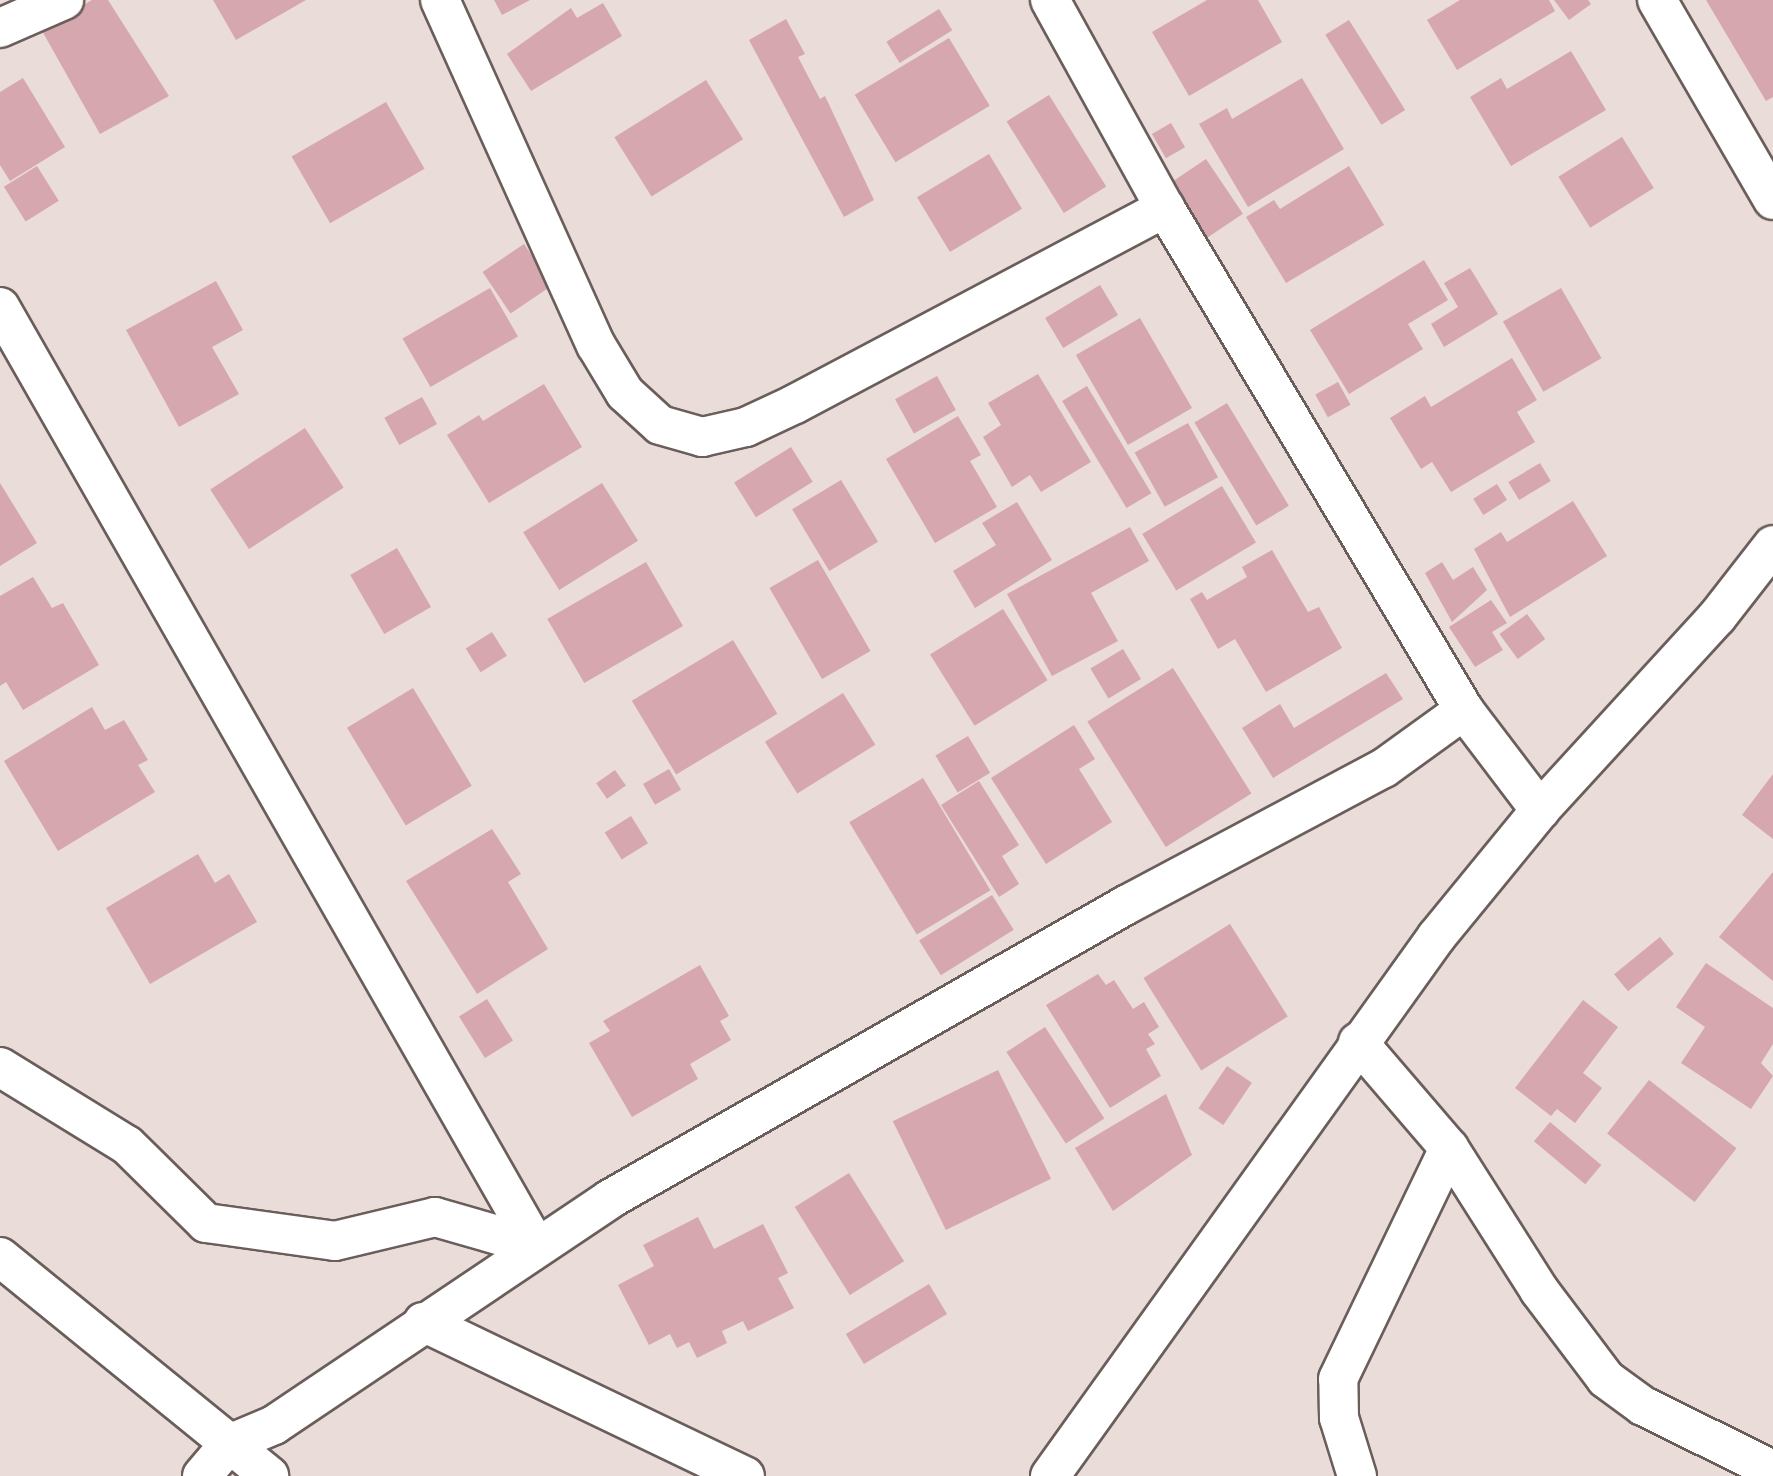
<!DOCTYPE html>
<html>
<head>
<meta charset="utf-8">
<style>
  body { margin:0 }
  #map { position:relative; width:1773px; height:1476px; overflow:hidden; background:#eadcd8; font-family:Barlow,sans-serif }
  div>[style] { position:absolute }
  .building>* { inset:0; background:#d6a7ae; transform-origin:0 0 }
  .roads { filter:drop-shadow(2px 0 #6a5e5b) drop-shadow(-2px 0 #6a5e5b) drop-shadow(0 2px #6a5e5b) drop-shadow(0 -2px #6a5e5b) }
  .street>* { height:38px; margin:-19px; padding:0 19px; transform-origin:19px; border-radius:19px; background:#fff }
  span { translate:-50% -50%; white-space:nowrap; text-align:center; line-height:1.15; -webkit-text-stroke:6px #f7e9e5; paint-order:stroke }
</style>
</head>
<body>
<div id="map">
  <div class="building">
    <i style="clip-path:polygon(92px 0,108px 0,169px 96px,100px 134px,41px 29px)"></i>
    <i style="clip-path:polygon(213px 0,306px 0,236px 40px)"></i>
    <i style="clip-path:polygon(494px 0,530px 0,502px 15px)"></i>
    <i style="clip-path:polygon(1207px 0,1258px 0,1282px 42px,1189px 96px,1152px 32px)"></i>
    <i style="clip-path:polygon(1460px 0,1549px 0,1555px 11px,1457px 70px,1427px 20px)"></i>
    <i style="clip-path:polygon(1554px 0,1588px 0,1591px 4px,1569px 20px)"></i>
    <i style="clip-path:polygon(1706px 0,1773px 0,1773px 97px,1766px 101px)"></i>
    <i style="clip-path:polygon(603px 3px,622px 36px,531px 91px,507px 54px,571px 8px,577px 18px)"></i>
    <i style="left:939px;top:9px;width:25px;height:62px;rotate:58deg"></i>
    <i style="clip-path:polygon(786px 19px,805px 54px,798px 57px,820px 99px,825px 96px,874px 200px,844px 217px,749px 40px)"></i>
    <i style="left:1349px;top:20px;width:106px;height:28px;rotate:58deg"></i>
    <i style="left:949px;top:38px;width:79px;height:110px;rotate:59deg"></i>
    <i style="clip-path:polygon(1571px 51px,1606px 110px,1511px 166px,1470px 97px,1501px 78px,1507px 89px)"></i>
    <i style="clip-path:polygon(23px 78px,65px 147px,10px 181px,0 165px,0 92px)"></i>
    <i style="clip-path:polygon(1302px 78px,1344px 149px,1248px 207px,1199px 124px,1227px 108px,1232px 119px)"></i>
    <i style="left:706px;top:80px;width:70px;height:108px;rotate:58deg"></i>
    <i style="left:1049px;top:95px;width:108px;height:50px;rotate:58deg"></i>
    <i style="left:386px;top:102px;width:77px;height:109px;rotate:60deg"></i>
    <i style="left:1171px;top:123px;width:28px;height:22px;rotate:60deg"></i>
    <i style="left:1622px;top:137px;width:60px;height:75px;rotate:58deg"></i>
    <i style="left:989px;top:154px;width:64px;height:84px;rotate:59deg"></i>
    <i style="left:1206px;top:159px;width:66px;height:44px;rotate:56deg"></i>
    <i style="left:37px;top:166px;width:41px;height:39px;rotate:58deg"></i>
    <i style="clip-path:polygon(1349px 166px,1384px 225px,1286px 283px,1246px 217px,1274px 200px,1280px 209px)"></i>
    <i style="left:524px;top:244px;width:50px;height:50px;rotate:56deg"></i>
    <i style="clip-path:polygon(1424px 260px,1448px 300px,1408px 324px,1423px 349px,1349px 394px,1310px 330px)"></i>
    <i style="clip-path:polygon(1470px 268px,1498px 314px,1444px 347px,1431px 324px,1458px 307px,1444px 283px)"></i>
    <i style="clip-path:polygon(216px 281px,243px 330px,212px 347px,239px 394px,179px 427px,126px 330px)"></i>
    <i style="left:1100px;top:285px;width:35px;height:64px;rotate:59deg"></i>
    <i style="left:490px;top:288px;width:56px;height:101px;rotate:60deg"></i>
    <i style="left:1561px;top:288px;width:81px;height:67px;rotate:60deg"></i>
    <i style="left:1140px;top:318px;width:104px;height:74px;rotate:60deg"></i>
    <i style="clip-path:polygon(1512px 358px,1537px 400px,1517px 412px,1535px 442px,1451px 492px,1432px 462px,1421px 469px,1390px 418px,1425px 396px,1431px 407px)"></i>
    <i style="clip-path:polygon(1038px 374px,1091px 462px,1041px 492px,1030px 475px,1012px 487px,983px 437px,1001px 425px,988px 403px)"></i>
    <i style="left:937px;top:376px;width:39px;height:48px;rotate:61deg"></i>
    <i style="left:1338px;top:382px;width:26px;height:26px;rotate:61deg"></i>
    <i style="clip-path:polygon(544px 384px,582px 447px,489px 503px,447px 435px,479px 415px,483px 421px)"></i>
    <i style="left:1087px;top:386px;width:125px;height:29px;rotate:59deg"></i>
    <i style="left:422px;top:397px;width:31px;height:43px;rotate:61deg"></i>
    <i style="left:1227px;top:403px;width:120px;height:38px;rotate:59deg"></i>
    <i style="clip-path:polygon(958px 416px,981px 455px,970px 461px,997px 507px,935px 543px,886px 459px)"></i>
    <i style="left:1188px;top:423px;width:62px;height:61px;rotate:61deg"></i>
    <i style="left:305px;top:428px;width:71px;height:113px;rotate:57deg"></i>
    <i style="left:791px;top:447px;width:41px;height:67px;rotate:58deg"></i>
    <i style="left:1540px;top:463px;width:21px;height:37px;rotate:59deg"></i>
    <i style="left:841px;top:480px;width:72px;height:57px;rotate:59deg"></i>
    <i style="clip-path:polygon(0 483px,37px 543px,0 566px)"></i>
    <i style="left:602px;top:483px;width:68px;height:93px;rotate:58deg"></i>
    <i style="left:1497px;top:484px;width:19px;height:28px;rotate:58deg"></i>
    <i style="left:1222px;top:486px;width:66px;height:93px;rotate:59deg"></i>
    <i style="clip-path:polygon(1573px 501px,1607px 556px,1510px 617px,1474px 549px,1501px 532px,1507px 542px)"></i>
    <i style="clip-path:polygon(1017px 502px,1052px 560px,975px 608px,953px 571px,996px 545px,982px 523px)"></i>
    <i style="clip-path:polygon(1130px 527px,1149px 561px,1091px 593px,1118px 641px,1052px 676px,1007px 594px)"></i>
    <i style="left:397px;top:548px;width:68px;height:54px;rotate:60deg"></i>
    <i style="clip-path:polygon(1272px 550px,1308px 612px,1319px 607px,1342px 648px,1266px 692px,1235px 639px,1218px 649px,1190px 599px,1202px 592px,1207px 600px,1247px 577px,1242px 567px)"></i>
    <i style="left:818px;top:560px;width:105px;height:56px;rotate:60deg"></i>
    <i style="left:646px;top:562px;width:74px;height:114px;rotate:60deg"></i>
    <i style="clip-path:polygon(1442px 562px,1453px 580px,1473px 567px,1487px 590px,1452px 622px,1425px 573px)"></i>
    <i style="clip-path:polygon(33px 577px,52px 608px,63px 603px,99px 665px,23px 710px,6px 682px,0 686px,0 596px)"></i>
    <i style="clip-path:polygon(1491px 600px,1507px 623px,1492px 632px,1503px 650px,1475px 667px,1449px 627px)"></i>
    <i style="left:1003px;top:609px;width:84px;height:86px;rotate:58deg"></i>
    <i style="left:1527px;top:614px;width:31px;height:34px;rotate:54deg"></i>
    <i style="left:492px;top:632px;width:28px;height:31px;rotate:58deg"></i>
    <i style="left:733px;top:640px;width:86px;height:118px;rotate:59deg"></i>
    <i style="left:1123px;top:649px;width:35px;height:38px;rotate:59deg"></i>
    <i style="left:1173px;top:668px;width:148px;height:101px;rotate:58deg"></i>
    <i style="clip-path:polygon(1386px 673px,1403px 699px,1273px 778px,1242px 728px,1280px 704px,1294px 728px)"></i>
    <i style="left:413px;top:688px;width:114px;height:77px;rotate:59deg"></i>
    <i style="left:843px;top:693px;width:61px;height:92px;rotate:58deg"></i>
    <i style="clip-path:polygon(92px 707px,105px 730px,124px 720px,148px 760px,138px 765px,155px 792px,58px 851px,4px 761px)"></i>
    <i style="clip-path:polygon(1074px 725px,1095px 759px,1079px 769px,1112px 822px,1046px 864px,991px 778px)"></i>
    <i style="left:968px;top:736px;width:43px;height:38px;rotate:59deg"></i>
    <i style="left:669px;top:769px;width:24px;height:30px;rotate:60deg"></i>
    <i style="left:615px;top:770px;width:19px;height:23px;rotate:55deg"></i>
    <i style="clip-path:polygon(1773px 774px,1773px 839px,1742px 815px)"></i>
    <i style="left:923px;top:778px;width:131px;height:86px;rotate:59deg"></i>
    <i style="clip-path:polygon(979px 781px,1019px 845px,1002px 856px,1019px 884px,999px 897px,941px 805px)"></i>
    <i style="left:631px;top:816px;width:32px;height:31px;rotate:58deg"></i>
    <i style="clip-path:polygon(492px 829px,521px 874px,508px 882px,548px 949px,477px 994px,406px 881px)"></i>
    <i style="clip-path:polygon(198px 854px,215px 883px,229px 874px,257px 922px,150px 984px,106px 908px)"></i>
    <i style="clip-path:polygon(1773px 872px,1773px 981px,1719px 937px)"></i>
    <i style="left:992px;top:895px;width:41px;height:86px;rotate:58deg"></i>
    <i style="left:1230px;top:924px;width:109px;height:102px;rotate:58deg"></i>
    <i style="left:1660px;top:937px;width:22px;height:59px;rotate:51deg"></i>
    <i style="clip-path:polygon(1706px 963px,1773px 1008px,1773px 1044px,1761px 1063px,1773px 1076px,1751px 1109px,1681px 1063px,1705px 1027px,1676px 1007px)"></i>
    <i style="clip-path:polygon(700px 965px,729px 1016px,720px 1021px,731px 1040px,690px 1064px,698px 1079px,632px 1117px,589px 1043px,610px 1031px,603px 1021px)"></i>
    <i style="clip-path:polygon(1098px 974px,1106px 985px,1114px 980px,1133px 1009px,1144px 1002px,1159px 1027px,1148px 1034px,1155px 1044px,1146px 1049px,1161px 1076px,1110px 1108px,1046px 1005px)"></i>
    <i style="left:487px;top:999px;width:49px;height:33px;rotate:58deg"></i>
    <i style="clip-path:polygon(1583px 1000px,1618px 1027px,1583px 1073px,1602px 1088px,1575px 1123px,1557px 1109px,1551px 1116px,1515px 1088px)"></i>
    <i style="left:1045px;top:1027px;width:109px;height:46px;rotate:57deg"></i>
    <i style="left:1227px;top:1066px;width:30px;height:51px;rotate:34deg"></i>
    <i style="left:998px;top:1070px;width:121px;height:117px;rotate:64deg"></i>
    <i style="left:1649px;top:1080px;width:111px;height:68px;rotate:38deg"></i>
    <i style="clip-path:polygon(1166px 1094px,1192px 1155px,1113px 1211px,1075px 1148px)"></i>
    <i style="left:1550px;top:1122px;width:67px;height:25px;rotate:40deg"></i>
    <i style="left:849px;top:1173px;width:104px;height:64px;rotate:58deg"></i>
    <i style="clip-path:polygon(698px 1217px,714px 1249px,763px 1224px,788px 1273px,778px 1278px,794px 1308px,748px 1331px,743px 1321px,722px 1331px,727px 1343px,697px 1358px,689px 1342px,677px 1348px,670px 1334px,649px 1345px,618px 1285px,654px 1266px,643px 1245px)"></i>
    <i style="left:929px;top:1284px;width:35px;height:97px;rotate:59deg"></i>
  </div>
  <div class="roads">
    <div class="street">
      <i style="left:440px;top:0;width:379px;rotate:65.7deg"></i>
      <i style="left:596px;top:345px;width:56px;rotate:58.9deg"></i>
      <i style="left:625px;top:393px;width:47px;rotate:42.4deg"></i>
      <i style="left:660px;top:425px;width:44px;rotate:15.9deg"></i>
      <i style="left:702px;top:437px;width:45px;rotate:-12.8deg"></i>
      <i style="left:746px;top:427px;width:54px;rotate:-25.1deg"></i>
      <i style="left:795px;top:404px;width:419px;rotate:-27.9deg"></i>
      <i style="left:1050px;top:0;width:238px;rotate:61.1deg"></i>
      <i style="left:1165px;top:208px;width:584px;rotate:59.22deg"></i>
      <i style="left:1464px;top:710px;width:126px;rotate:52.8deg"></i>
      <i style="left:1657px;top:0;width:231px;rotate:59.9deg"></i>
      <i style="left:0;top:28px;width:70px;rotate:-23.6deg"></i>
      <i style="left:0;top:307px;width:1081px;rotate:60.28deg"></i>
      <i style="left:1358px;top:1042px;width:140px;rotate:49.4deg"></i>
      <i style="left:1449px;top:1148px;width:168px;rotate:57.6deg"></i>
      <i style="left:1539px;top:1290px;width:111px;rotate:53deg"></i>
      <i style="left:1606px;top:1379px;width:46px;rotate:36.1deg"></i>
      <i style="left:1643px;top:1406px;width:134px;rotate:26.2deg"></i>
      <i style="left:0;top:1067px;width:149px;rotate:31.6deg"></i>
      <i style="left:127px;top:1145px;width:111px;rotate:44.6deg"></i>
      <i style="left:206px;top:1223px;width:130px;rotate:7.9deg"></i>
      <i style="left:335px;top:1241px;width:103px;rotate:-13.5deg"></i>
      <i style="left:435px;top:1217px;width:105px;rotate:16deg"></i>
      <i style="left:0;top:1257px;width:347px;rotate:39.1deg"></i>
      <i style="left:423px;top:1322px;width:357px;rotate:25.6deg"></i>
      <i style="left:202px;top:1476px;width:42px;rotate:-49.8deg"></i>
      <i style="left:229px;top:1444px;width:49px;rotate:-22.9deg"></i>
      <i style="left:274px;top:1425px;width:405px;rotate:-33.9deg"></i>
      <i style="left:610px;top:1199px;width:594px;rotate:-29.67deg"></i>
      <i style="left:1126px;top:905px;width:292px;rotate:-28deg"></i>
      <i style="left:1384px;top:768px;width:99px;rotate:-35.9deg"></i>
      <i style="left:1050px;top:1476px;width:664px;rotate:-54.37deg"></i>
      <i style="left:1437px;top:936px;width:163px;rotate:-50.7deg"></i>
      <i style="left:1540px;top:810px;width:262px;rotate:-47.5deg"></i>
      <i style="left:1717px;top:617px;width:91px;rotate:-52.1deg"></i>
      <i style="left:1357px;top:1476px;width:61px;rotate:-107.2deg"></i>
      <i style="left:1339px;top:1418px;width:39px;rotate:-91deg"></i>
      <i style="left:1338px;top:1379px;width:256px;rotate:-64.3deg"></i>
    </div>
  </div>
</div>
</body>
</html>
